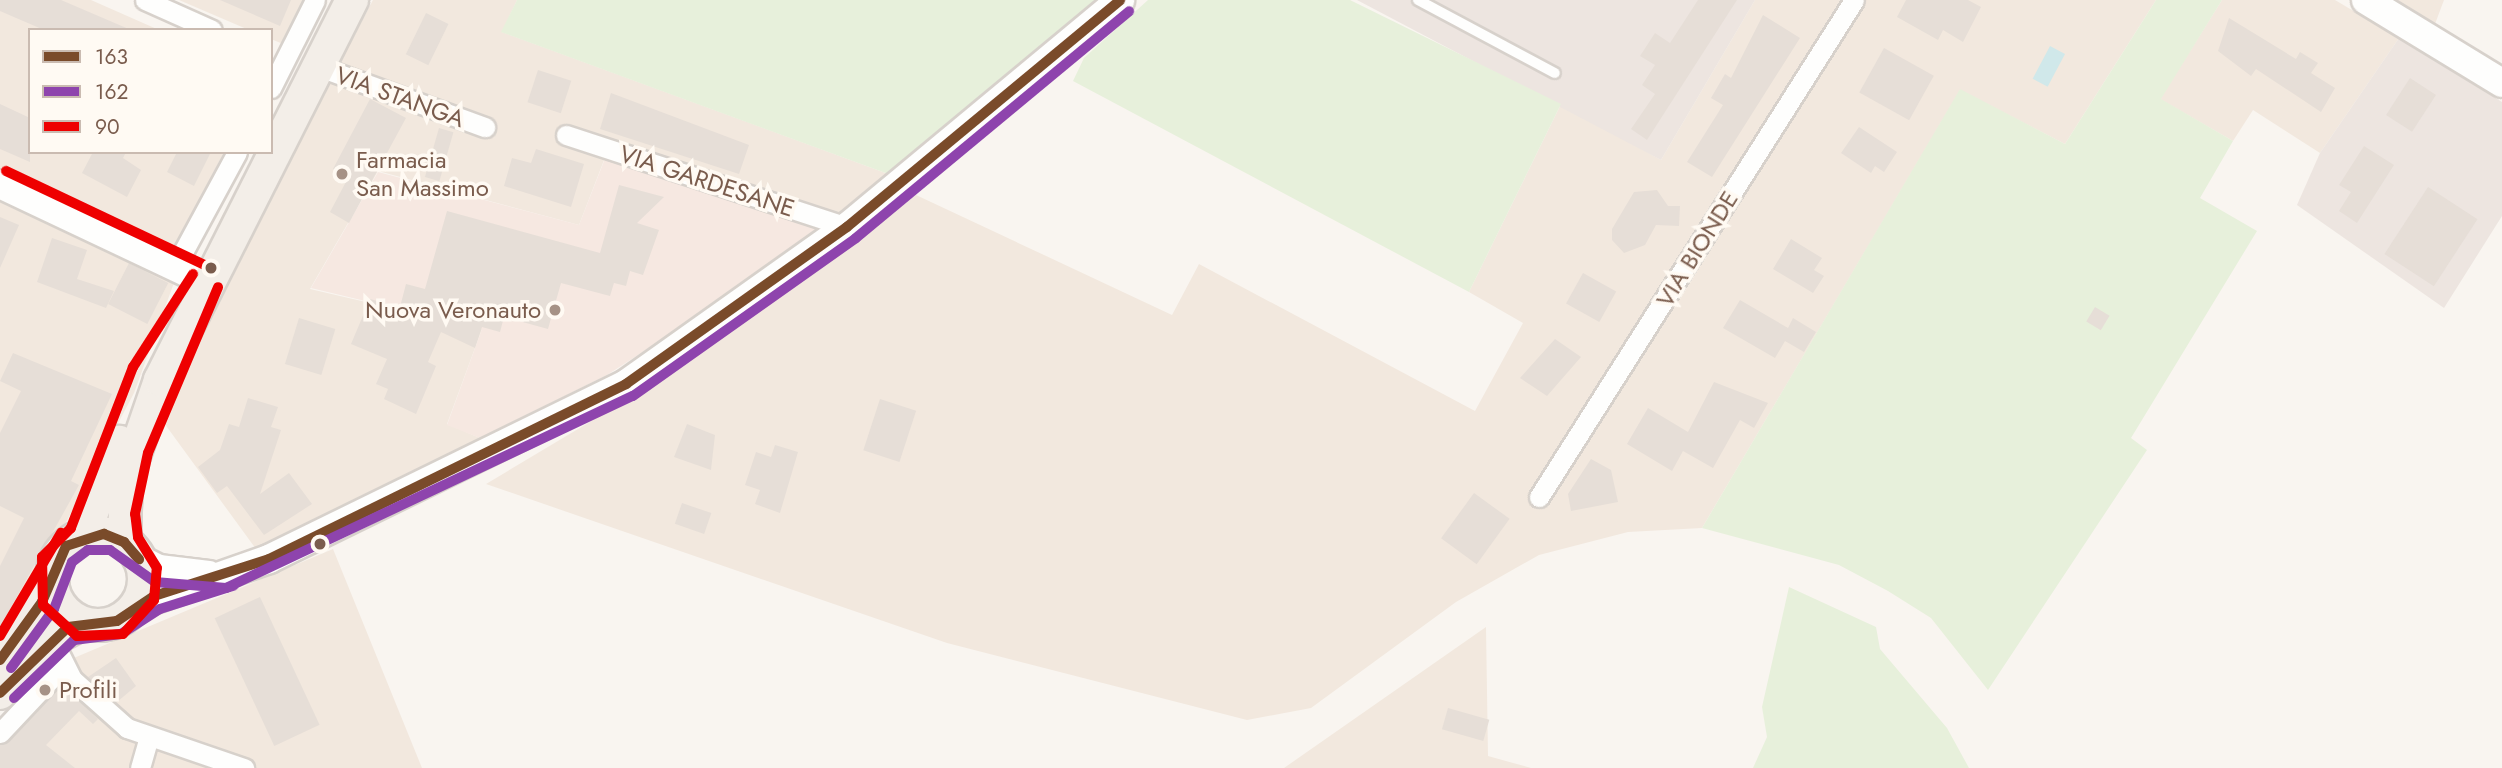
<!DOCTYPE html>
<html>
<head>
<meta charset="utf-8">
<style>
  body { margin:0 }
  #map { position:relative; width:2502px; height:768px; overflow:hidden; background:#f9f5f0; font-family:Jost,sans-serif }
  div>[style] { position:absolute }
  .residential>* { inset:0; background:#f2e8de }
  .commercial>* { inset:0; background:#f6e8e1 }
  .industrial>* { inset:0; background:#ede5e0 }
  .green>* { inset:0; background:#e7f0db }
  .water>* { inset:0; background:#d0e8ea; transform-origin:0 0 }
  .building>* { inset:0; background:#e6ded7; transform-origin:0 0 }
  .roads { filter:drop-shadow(2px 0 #d7d1cb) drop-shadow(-2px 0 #d7d1cb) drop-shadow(0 2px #d7d1cb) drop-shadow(0 -2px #d7d1cb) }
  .lane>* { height:10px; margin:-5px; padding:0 5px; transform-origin:5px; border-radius:5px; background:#fefefd }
  .street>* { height:19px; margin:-9.5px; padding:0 9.5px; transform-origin:9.5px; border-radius:9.5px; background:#fefefd }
  .secondary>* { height:28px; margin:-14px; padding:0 14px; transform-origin:14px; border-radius:14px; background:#fefefd }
  .primary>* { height:32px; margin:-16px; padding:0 16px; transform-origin:16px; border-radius:16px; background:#f3eee8 }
  .primary>.ring { margin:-16px; padding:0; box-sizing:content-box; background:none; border:32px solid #f3eee8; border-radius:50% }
  .bus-1>* { height:10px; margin:-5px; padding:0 5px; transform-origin:5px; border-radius:5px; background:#7a4b2a }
  .bus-2>* { height:10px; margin:-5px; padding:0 5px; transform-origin:5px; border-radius:5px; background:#8e44ad }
  .bus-3>* { height:10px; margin:-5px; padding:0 5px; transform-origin:5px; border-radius:5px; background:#e00 }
  .dots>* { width:19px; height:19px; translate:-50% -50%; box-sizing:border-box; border:4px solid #fffaf3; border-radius:50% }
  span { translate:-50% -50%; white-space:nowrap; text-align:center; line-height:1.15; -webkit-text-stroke:7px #fffaf3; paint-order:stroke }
  .street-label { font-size:24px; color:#7a5c4d }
  .poi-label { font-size:24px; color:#7a5c4d }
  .left { translate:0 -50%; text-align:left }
  .right { translate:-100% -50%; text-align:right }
  .legend { position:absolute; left:28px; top:28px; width:245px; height:126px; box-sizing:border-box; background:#fffaf3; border:2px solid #cabbb1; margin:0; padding:9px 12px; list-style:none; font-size:21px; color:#7a5c4d }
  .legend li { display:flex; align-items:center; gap:14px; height:35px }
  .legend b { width:35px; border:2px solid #cabbb1 }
</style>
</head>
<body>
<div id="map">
  <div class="residential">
    <i style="clip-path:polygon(0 0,91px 0,159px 30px,30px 30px,30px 152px,224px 152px,176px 245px,175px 280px,134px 393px,0 648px)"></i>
    <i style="clip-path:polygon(179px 0,306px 0,283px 44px,271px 39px,271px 30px,249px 30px)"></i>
    <i style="clip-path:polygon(373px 0,517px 0,502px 32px,891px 175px,828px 225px,606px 155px,579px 225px,378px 171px,310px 289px,482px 329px,447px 424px,480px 438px,256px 549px,156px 412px)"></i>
    <i style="clip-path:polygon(1755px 0,2156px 0,2065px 144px,1960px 90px,1702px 528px,1628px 532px,1539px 555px,1456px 602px,1311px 708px,1247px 720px,947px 643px,486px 484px,672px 373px,916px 195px,1172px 315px,1199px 264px,1475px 411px,1523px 323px,1469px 292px,1561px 104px,1661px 160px)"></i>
    <i style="clip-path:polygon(2222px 0,2335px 0,2399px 38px,2320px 153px,2253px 110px,2233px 141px,2160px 99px)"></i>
    <i style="clip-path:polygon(2396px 0,2444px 0,2435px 24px)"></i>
    <i style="clip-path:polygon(333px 549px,422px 768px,0 768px,0 724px,69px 660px)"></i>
    <i style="clip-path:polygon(1486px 627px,1488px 756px,1531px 768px,1284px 768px)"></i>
  </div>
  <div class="commercial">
    <i style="clip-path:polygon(606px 156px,822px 225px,737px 291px,607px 375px,480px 438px,447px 425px,482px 329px,311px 288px,378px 172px,579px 225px)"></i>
  </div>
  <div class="industrial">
    <i style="clip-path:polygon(1357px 0,1755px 0,1661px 160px)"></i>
    <i style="clip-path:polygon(2399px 38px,2502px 102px,2502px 216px,2444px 308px,2297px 205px,2320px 153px)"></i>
  </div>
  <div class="green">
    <i style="clip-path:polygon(517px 0,1103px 0,891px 175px,501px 32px)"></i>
    <i style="clip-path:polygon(1148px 0,1350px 0,1561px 104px,1469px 292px,1073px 81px,1084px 58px)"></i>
    <i style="clip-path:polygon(2156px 0,2222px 0,2161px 99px,2233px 141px,2200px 198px,2257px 231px,2131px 438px,2147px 450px,1988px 690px,1931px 618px,1888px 591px,1839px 565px,1702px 528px,1960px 89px,2065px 144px)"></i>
    <i style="clip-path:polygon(1789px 587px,1876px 627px,1880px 649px,1947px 728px,1969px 768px,1753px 768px,1767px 737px,1762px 707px)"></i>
  </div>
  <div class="water">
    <i style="left:2050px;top:46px;width:17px;height:37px;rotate:28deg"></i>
  </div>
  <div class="building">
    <i style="clip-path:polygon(0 0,61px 0,131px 30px,44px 30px,0 11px)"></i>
    <i style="clip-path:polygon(220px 0,291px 0,280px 26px)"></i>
    <i style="clip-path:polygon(1698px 0,1737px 0,1647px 140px,1631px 129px,1655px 94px,1642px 85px,1655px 65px,1640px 56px,1655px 33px,1670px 43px)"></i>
    <i style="clip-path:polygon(1906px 0,1968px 0,1981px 7px,1963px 42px,1943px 30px,1938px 40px,1897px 17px)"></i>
    <i style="left:426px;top:13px;width:25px;height:46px;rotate:26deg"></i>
    <i style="clip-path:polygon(1763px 15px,1800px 38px,1712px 177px,1687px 162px,1723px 105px,1711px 98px,1725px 74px,1731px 78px)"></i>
    <i style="clip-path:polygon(2229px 18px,2296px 59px,2300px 52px,2318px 63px,2311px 73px,2335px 88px,2321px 112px,2256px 69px,2251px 76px,2218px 51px)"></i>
    <i style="left:1884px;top:48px;width:57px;height:51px;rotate:29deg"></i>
    <i style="left:538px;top:70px;width:35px;height:34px;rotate:18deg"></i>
    <i style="left:2410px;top:78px;width:31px;height:44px;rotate:33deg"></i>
    <i style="clip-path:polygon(611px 93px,749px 145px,739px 174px,600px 129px)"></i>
    <i style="clip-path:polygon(370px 99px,406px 118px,349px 223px,330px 212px,348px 178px,333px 169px)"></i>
    <i style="clip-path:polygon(0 104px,30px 118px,30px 162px,0 149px)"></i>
    <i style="clip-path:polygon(1859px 127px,1897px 152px,1884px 172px,1875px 166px,1871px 173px,1841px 153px)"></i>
    <i style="left:439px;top:128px;width:15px;height:51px;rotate:16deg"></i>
    <i style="clip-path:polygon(2364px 146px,2394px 165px,2357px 223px,2339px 211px,2351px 192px,2339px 185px)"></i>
    <i style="clip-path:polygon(536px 149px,584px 164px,571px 207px,504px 186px,512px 158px,531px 163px)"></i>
    <i style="clip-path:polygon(93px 152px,126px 152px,123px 158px,141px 170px,127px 197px,82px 173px)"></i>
    <i style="clip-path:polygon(177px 152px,211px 152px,194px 186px,167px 172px)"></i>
    <i style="clip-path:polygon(619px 185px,664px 197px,637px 223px,659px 230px,643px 275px,630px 271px,626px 286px,614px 283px,610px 296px,561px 283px,548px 329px,504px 317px,500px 332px,482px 327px,475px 348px,441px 332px,428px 362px,436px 366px,416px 414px,384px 399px,388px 389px,376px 384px,387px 359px,351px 344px,370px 299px,400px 307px,406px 284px,425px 289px,447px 211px,600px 253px)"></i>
    <i style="left:2428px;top:187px;width:59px;height:80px;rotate:33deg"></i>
    <i style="clip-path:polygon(1657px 190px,1668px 206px,1680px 206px,1679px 226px,1656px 225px,1645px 245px,1624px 253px,1612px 240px,1612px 229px,1634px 192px)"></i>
    <i style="clip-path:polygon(0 217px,19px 225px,0 268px)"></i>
    <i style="clip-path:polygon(52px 238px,87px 250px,77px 279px,114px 291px,106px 308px,37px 282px)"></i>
    <i style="clip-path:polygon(1791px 239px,1822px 258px,1814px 270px,1824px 276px,1813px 293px,1773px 269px)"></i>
    <i style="left:129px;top:263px;width:44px;height:46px;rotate:27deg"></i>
    <i style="left:1583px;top:273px;width:38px;height:35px;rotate:29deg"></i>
    <i style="clip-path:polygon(1740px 300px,1788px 328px,1793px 318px,1816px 332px,1804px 352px,1785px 341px,1775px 358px,1723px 328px)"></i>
    <i style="left:2095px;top:307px;width:17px;height:17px;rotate:31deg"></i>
    <i style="left:299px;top:318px;width:38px;height:48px;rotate:17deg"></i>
    <i style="clip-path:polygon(1555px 339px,1581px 357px,1547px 396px,1520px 378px)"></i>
    <i style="clip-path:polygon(13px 353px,112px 394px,71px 481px,79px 485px,0 627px,0 566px,24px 518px,0 506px,0 433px,21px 391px,0 381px)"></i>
    <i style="clip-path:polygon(1714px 382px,1768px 403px,1754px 428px,1740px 420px,1713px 468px,1683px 451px,1672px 471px,1627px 444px,1648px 408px,1688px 432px)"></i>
    <i style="clip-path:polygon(248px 398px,278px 407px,271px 427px,281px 430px,260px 494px,289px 473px,312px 504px,264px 535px,227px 486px,217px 493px,198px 467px,220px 450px,229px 424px,239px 427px)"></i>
    <i style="left:880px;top:399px;width:38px;height:54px;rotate:18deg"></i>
    <i style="clip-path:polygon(687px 424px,715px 435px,711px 470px,674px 457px)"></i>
    <i style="clip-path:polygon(775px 445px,798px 452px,780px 513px,755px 504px,760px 490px,745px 485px,756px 452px,771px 457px)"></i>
    <i style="clip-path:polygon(1591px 459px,1611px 470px,1618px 502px,1571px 511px,1568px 494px)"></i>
    <i style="left:1474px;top:493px;width:44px;height:56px;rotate:36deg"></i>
    <i style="left:682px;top:503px;width:31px;height:22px;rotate:19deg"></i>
    <i style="left:260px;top:597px;width:141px;height:50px;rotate:65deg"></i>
    <i style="clip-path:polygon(116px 658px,136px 686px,117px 702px,88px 677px)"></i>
    <i style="clip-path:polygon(62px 685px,98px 719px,93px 724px,79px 711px,46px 745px,75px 768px,0 768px,0 745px)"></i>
    <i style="left:1448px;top:708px;width:43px;height:22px;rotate:16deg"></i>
  </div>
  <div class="roads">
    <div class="lane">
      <i style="left:1418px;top:0;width:155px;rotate:28.1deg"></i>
    </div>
    <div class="street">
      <i style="left:145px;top:0;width:73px;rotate:24.1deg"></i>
      <i style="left:317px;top:66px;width:179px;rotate:20deg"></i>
      <i style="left:271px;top:88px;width:98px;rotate:-63.4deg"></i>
      <i style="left:566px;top:135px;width:296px;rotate:18.1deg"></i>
      <i style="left:176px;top:265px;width:128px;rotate:-61.6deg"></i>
      <i style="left:1539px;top:497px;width:588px;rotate:-57.63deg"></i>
      <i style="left:52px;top:639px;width:45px;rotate:63.4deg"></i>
      <i style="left:72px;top:679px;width:74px;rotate:41.7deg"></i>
      <i style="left:127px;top:728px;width:124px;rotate:18.9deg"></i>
      <i style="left:0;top:733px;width:92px;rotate:-46.8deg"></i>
      <i style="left:140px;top:768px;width:29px;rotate:-74deg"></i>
    </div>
    <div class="secondary">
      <i style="left:2366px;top:0;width:159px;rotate:31.4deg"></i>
      <i style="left:0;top:184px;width:227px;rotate:25.3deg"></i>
      <i style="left:139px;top:559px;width:22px;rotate:27deg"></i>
      <i style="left:159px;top:569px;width:50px;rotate:6.8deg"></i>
      <i style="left:135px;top:606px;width:142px;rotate:-19.3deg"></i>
      <i style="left:269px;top:559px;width:398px;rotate:-26.1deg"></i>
      <i style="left:626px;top:384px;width:271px;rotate:-35.4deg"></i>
      <i style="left:847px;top:227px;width:355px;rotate:-39.7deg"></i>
    </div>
    <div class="primary">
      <i class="ring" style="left:52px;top:533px;width:60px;height:60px"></i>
      <i style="left:83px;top:536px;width:101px;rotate:-69deg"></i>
      <i style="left:124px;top:542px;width:63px;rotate:-88.2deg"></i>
      <i style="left:126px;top:479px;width:105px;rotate:-71deg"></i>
      <i style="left:160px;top:380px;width:426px;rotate:-63.2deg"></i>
      <i style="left:0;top:660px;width:95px;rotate:-56.6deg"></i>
      <i style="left:0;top:693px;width:75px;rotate:-46.1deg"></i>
      <i style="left:52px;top:639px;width:34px;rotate:-28deg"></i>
    </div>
  </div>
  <div class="bus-1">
    <i style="left:0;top:660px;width:72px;rotate:-54.1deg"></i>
    <i style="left:42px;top:602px;width:61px;rotate:-66.8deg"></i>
    <i style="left:66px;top:546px;width:40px;rotate:-18deg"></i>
    <i style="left:104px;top:534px;width:22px;rotate:22deg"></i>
    <i style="left:124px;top:542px;width:23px;rotate:49deg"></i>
    <i style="left:0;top:693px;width:95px;rotate:-44.1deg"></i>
    <i style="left:68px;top:627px;width:49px;rotate:-7deg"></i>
    <i style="left:117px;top:621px;width:45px;rotate:-34deg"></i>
    <i style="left:154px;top:596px;width:121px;rotate:-17.8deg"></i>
    <i style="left:269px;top:559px;width:398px;rotate:-26.1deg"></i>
    <i style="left:626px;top:384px;width:271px;rotate:-35.4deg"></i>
    <i style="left:847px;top:227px;width:355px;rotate:-39.7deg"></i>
  </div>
  <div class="bus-2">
    <i style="left:11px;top:668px;width:73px;rotate:-53.9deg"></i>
    <i style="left:54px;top:609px;width:50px;rotate:-69deg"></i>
    <i style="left:72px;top:562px;width:20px;rotate:-37deg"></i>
    <i style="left:88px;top:550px;width:22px"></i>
    <i style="left:110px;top:550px;width:55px;rotate:35.4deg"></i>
    <i style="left:155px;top:582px;width:71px;rotate:4.8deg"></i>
    <i style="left:226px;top:588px;width:450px;rotate:-25.3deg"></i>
    <i style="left:633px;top:396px;width:273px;rotate:-35.3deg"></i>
    <i style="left:856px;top:238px;width:355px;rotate:-39.7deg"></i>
    <i style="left:14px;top:698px;width:83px;rotate:-44deg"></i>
    <i style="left:74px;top:640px;width:47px;rotate:-7.3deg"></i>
    <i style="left:121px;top:634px;width:46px;rotate:-32.7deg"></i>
    <i style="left:160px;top:609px;width:77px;rotate:-17.5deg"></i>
  </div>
  <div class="bus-3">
    <i style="left:6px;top:171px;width:227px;rotate:25.3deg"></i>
    <i style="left:193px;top:274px;width:111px;rotate:122.8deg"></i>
    <i style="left:133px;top:367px;width:173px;rotate:111.1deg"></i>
    <i style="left:71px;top:528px;width:41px;rotate:135deg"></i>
    <i style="left:42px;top:557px;width:48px;rotate:88.8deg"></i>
    <i style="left:43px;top:605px;width:46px;rotate:42.4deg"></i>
    <i style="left:77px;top:636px;width:46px;rotate:-2.5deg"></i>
    <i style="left:123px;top:634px;width:46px;rotate:-47.6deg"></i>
    <i style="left:154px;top:600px;width:32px;rotate:-85deg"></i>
    <i style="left:157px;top:568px;width:36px;rotate:-122deg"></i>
    <i style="left:138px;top:537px;width:23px;rotate:-97deg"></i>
    <i style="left:135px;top:514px;width:62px;rotate:-78deg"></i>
    <i style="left:148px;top:453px;width:180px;rotate:-67.1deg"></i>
    <i style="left:0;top:636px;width:120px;rotate:-59.4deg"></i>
  </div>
  <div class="dots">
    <i style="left:342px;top:174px;background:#a69286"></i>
    <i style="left:211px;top:268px;background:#7a5c4d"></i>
    <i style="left:555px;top:310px;background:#a69286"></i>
    <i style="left:320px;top:544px;background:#7a5c4d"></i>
    <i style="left:45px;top:690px;background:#a69286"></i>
  </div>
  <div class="street-label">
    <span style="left:400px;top:97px;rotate:20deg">VIA STANGA</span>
    <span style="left:707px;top:181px;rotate:18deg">VIA GARDESANE</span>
    <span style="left:1697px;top:249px;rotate:-58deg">VIA BIONDE</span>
  </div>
  <div class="poi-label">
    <span class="left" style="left:356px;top:174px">Farmacia<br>San Massimo</span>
    <span class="right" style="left:541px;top:310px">Nuova Veronauto</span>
    <span class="left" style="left:59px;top:690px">Profili</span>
  </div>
  <ul class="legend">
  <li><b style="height:9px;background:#7a4b2a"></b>163</li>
  <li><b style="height:9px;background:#8e44ad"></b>162</li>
  <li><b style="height:9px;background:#e00"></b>90</li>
  </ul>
</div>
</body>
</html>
